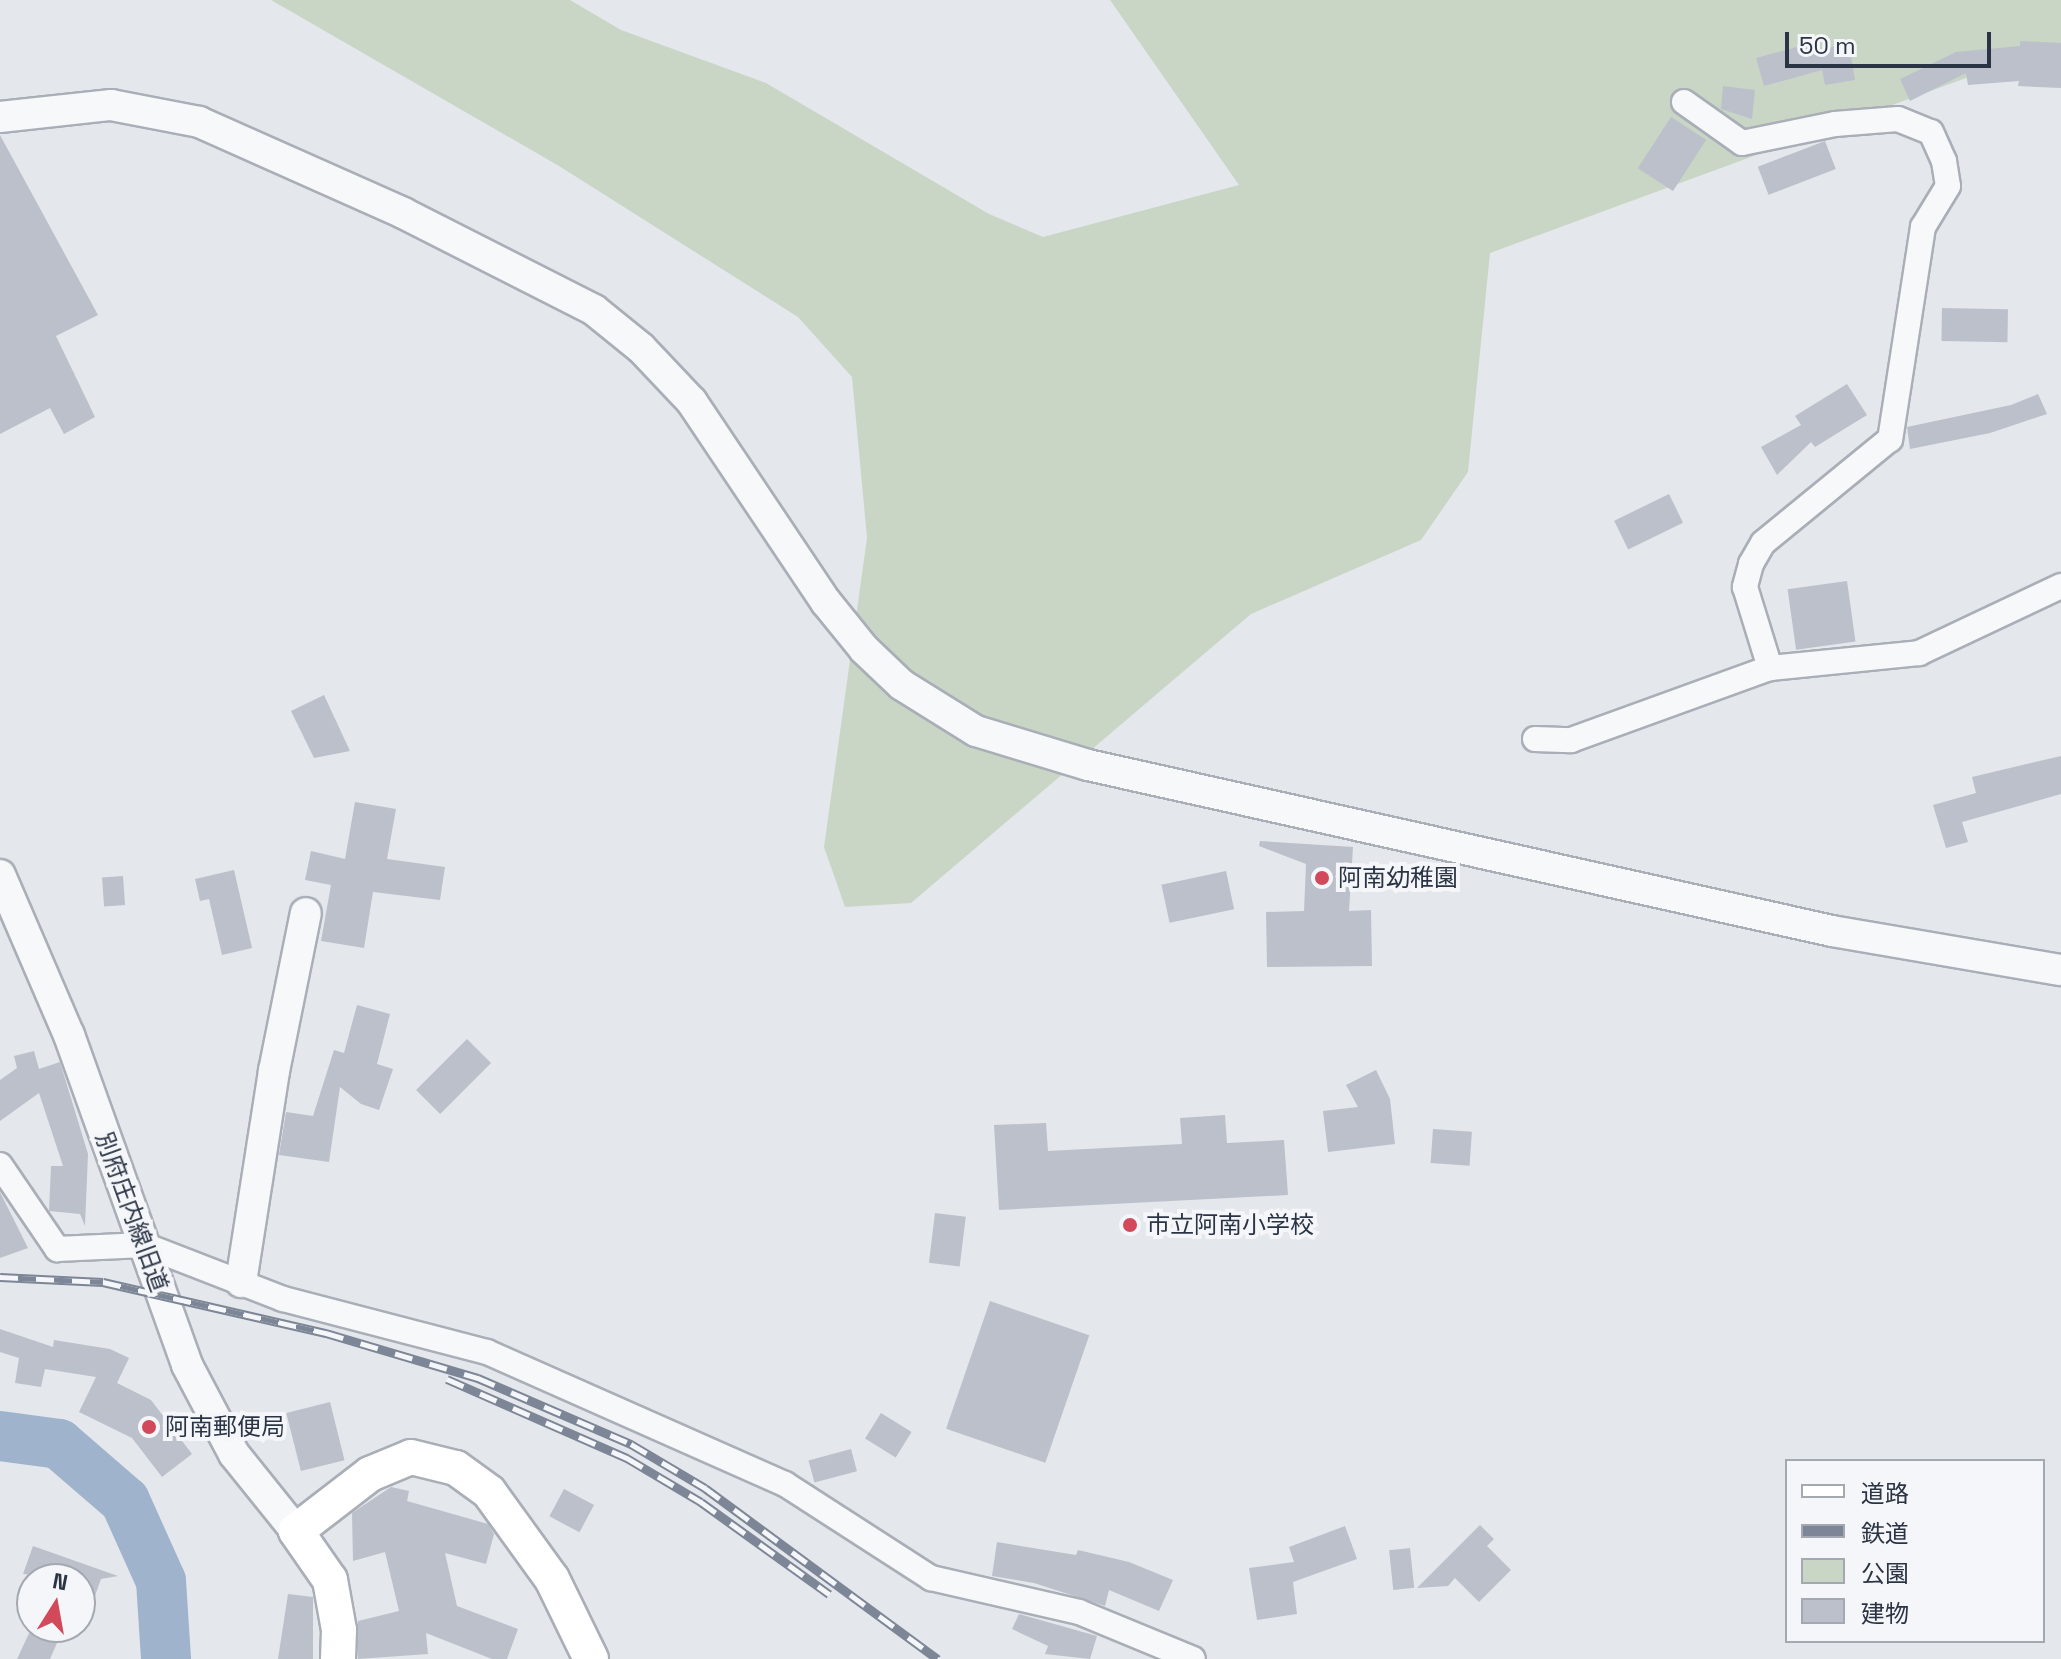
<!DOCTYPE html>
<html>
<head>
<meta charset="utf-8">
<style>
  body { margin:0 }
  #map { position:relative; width:2061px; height:1659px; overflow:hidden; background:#e4e7ec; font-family:"Space Grotesk","Noto Sans JP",sans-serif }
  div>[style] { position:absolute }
  .green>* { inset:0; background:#c9d6c5 }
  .river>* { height:50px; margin:-25px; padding:0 25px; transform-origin:25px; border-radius:25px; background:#9fb4cc }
  .building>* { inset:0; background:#bbc0ca; transform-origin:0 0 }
  .roads { filter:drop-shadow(2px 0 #a9aeb7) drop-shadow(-2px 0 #a9aeb7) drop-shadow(0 2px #a9aeb7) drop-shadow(0 -2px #a9aeb7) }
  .minor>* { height:24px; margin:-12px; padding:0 12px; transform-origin:12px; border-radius:12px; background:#f7f8fa }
  .tertiary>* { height:30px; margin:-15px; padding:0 15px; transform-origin:15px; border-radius:15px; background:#f7f8fa }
  .secondary>* { height:34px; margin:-17px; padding:0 17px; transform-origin:17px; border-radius:17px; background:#fff }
  .rail>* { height:9px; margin-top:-4.5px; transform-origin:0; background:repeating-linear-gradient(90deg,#f4f6f9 0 18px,#7d8696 0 36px); box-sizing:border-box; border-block:2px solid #7d8696 }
  .dots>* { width:22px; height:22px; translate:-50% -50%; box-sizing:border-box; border:4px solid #f4f6f9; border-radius:50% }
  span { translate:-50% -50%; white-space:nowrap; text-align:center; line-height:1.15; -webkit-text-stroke:8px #f4f6f9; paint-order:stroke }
  .poi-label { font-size:24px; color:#2b3445 }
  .left { translate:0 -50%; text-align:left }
  .street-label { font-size:24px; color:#2b3445 }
  .legend { position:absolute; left:1785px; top:1459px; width:260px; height:184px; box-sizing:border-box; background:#f4f6f9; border:2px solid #a4a8b1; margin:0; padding:10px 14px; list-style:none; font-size:24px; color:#2b3445 }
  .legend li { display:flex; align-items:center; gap:16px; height:40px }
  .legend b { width:40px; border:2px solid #a4a8b1 }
  .north { position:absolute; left:16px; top:1563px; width:80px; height:80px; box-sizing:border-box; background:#f4f6f9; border:2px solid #a4a8b1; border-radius:50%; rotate:11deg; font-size:22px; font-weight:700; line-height:32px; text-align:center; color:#2b3445 }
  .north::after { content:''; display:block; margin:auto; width:28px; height:36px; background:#d1495b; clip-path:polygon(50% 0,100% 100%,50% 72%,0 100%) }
  .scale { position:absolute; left:1785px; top:32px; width:206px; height:36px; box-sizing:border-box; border:4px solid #2b3445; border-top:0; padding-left:10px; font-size:24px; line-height:28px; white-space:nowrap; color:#2b3445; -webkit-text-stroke:6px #f4f6f9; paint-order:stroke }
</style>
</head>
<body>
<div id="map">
  <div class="green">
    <i style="clip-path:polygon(271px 0,570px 0,621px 30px,766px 83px,989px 214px,1043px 237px,1239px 185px,1110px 0,2061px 0,2061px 43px,1490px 253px,1468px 472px,1421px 540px,1251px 614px,911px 903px,845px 907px,824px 847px,867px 538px,852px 377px,798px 317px,559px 166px)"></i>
  </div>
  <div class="river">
    <i style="left:0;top:1436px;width:60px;rotate:7.7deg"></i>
    <i style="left:59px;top:1444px;width:87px;rotate:40.8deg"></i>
    <i style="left:125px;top:1501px;width:88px;rotate:65.8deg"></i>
    <i style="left:161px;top:1581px;width:78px;rotate:86.3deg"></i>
  </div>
  <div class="building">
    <i style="clip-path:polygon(2020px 41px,2061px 43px,2061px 88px,2018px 86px,2019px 81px,1968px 85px,1966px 73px,1910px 101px,1900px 79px,1956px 52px,2020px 46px)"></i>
    <i style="clip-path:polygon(1812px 43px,1813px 50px,1849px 44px,1855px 80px,1825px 85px,1822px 70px,1764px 86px,1756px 58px)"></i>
    <i style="clip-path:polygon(1723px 86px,1755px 90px,1752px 119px,1721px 109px)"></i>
    <i style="left:1671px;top:117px;width:42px;height:61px;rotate:33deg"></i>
    <i style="clip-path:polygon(0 135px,98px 315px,56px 336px,95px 417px,64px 434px,50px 408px,0 434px)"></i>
    <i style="left:1825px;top:141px;width:30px;height:72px;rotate:69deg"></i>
    <i style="left:1942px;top:308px;width:66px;height:33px;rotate:1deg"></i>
    <i style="clip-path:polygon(1847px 384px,1867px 415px,1815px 447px,1811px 442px,1777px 475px,1761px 447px,1801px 425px,1795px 416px)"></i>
    <i style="clip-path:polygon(2038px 394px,2047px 414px,1990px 433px,1910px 449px,1907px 427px,2011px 405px)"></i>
    <i style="left:1669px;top:494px;width:32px;height:61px;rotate:64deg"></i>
    <i style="left:1847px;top:581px;width:61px;height:60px;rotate:82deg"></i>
    <i style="clip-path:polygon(324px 695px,350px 751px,314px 758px,291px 711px)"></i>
    <i style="clip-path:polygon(2061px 756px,2061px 794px,1962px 822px,1968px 842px,1946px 848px,1933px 805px,1976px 793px,1972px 777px)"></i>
    <i style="clip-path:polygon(355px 802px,396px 809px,387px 859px,445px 867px,440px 900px,373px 892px,364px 948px,321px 941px,331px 885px,305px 880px,311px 851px,345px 859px)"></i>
    <i style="clip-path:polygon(1260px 841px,1353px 847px,1349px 911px,1371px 910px,1372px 966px,1267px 967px,1266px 912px,1304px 911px,1306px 864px,1259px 846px)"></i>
    <i style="clip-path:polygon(234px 870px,252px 948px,222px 955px,209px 899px,200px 901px,195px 879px)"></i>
    <i style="left:1226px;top:871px;width:39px;height:66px;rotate:78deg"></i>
    <i style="left:123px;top:876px;width:29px;height:21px;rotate:86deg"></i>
    <i style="clip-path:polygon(357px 1005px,390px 1014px,377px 1064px,393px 1069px,379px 1110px,361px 1104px,340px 1087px,329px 1162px,279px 1155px,286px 1112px,313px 1116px,334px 1050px,344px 1053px)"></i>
    <i style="left:467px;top:1039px;width:34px;height:72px;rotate:45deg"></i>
    <i style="clip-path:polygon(34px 1051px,39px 1069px,60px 1062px,88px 1154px,85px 1226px,80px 1214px,49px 1211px,51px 1166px,63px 1166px,39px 1093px,0 1121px,0 1080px,17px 1068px,14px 1056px)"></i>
    <i style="clip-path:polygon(1376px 1070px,1390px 1099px,1395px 1144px,1328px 1152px,1323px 1111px,1358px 1107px,1346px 1085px)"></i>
    <i style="clip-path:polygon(1225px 1115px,1227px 1143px,1284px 1140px,1288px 1195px,999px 1210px,994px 1125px,1046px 1123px,1048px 1151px,1182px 1144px,1180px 1118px)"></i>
    <i style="left:1433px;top:1129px;width:39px;height:34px;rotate:4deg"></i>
    <i style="clip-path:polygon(0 1192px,28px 1248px,0 1258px)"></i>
    <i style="left:935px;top:1213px;width:31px;height:50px;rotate:7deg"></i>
    <i style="left:990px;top:1301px;width:105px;height:135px;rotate:19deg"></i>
    <i style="clip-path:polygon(0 1329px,53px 1347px,54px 1340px,110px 1349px,129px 1358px,117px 1383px,151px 1400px,192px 1454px,162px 1477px,132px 1438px,79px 1412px,96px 1377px,45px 1369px,41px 1387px,15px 1383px,19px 1358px,0 1352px)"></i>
    <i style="left:330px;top:1402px;width:60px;height:45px;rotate:76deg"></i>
    <i style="left:881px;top:1413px;width:36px;height:30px;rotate:32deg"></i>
    <i style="left:851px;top:1449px;width:23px;height:44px;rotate:75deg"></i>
    <i style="clip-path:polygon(391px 1487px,409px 1491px,407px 1501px,488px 1524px,494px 1534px,486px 1564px,445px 1553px,457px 1606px,518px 1629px,507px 1659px,492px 1659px,426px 1633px,428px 1654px,358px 1659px,358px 1621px,399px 1611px,385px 1552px,353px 1561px,352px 1513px)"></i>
    <i style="left:564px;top:1489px;width:34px;height:31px;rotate:28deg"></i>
    <i style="clip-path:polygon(1480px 1525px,1494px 1539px,1487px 1546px,1511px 1570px,1479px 1602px,1455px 1578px,1448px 1586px,1417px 1588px)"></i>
    <i style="clip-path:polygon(1345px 1526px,1357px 1559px,1293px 1582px,1297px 1614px,1257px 1620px,1249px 1568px,1294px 1562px,1289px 1547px)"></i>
    <i style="clip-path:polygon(997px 1542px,1076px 1555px,1078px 1550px,1129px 1562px,1173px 1580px,1159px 1611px,1109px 1590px,1105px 1606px,1034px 1583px,992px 1576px)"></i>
    <i style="clip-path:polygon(33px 1546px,118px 1576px,101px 1579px,83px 1629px,80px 1579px,23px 1574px)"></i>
    <i style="left:1410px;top:1548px;width:40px;height:21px;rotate:84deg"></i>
    <i style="clip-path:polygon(288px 1594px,313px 1597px,313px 1659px,278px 1659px)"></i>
    <i style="clip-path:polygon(1019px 1614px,1097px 1636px,1090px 1659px,1045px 1654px,1048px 1646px,1012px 1629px)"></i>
    <i style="clip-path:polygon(32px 1627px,64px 1627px,50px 1659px,17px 1659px)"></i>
  </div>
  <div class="roads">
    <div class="minor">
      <i style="left:1684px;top:102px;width:71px;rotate:35.3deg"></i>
      <i style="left:1742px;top:143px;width:95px;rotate:-11.5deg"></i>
      <i style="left:1835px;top:124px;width:63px;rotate:-4.5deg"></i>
      <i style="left:1898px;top:119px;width:35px;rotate:22deg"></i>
      <i style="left:1931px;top:132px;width:32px;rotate:66deg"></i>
      <i style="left:1944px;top:161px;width:25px;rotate:81deg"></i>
      <i style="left:1948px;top:186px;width:48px;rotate:121.4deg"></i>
      <i style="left:1923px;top:227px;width:215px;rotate:98.8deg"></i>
      <i style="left:1890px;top:439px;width:164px;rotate:140.7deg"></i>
      <i style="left:1763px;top:543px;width:24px;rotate:120deg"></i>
      <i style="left:1751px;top:564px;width:24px;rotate:105deg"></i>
      <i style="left:1745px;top:587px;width:85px;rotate:72.8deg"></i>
      <i style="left:1535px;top:739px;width:36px;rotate:2deg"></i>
      <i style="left:1571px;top:740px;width:212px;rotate:-19.9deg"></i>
      <i style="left:1770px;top:668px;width:150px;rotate:-5.7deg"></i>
      <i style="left:1919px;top:653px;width:157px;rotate:-25.3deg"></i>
      <i style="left:0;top:1165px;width:102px;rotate:55.8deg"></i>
      <i style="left:57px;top:1249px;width:87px;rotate:-2.6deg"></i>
      <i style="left:144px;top:1245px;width:149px;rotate:21.2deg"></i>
      <i style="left:283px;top:1299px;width:211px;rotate:14.6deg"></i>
      <i style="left:487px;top:1352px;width:326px;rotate:23.9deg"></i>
      <i style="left:785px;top:1484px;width:174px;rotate:32.8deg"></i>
      <i style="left:931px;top:1578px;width:152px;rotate:12.9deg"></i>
      <i style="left:1079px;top:1612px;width:123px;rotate:22.4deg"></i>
    </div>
    <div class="tertiary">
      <i style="left:0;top:117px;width:112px;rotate:-6.2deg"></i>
      <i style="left:111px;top:105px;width:90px;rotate:10.9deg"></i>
      <i style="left:199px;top:122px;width:223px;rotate:24deg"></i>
      <i style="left:403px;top:213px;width:214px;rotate:26.9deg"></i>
      <i style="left:594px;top:310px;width:60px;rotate:39deg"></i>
      <i style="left:641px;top:348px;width:74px;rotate:46.6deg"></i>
      <i style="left:692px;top:402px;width:241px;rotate:56.2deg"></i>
      <i style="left:826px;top:602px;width:60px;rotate:51deg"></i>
      <i style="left:864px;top:649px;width:52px;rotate:43.5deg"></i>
      <i style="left:902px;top:685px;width:87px;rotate:31.9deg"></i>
      <i style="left:976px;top:731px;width:117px;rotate:16.9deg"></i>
      <i style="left:1088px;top:765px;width:762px;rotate:12.58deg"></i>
      <i style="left:1832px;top:931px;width:232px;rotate:9.7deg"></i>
      <i style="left:0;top:875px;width:174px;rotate:66.7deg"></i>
      <i style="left:69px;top:1035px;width:350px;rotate:70.3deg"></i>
      <i style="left:187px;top:1365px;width:101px;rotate:62.2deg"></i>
      <i style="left:234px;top:1454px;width:99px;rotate:51.2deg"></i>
      <i style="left:241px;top:1282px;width:214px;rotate:-81.1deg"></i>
      <i style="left:274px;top:1071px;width:161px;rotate:-78.6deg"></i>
    </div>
    <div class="secondary">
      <i style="left:338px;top:1659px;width:29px;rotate:-88deg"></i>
      <i style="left:339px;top:1630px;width:51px;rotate:-100.2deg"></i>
      <i style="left:330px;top:1580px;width:60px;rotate:-124.8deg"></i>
      <i style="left:296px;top:1531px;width:93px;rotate:-37.6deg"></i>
      <i style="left:370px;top:1474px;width:44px;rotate:-22.5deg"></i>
      <i style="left:411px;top:1457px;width:46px;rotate:13.7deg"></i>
      <i style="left:456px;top:1468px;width:41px;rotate:36deg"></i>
      <i style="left:489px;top:1492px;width:107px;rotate:54.1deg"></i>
      <i style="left:552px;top:1579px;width:89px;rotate:64deg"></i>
    </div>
  </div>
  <div class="rail">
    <i style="left:0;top:1277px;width:103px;rotate:2.8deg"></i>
    <i style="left:103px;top:1282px;width:229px;rotate:12.9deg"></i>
    <i style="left:326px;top:1333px;width:159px;rotate:16.5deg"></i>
    <i style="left:478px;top:1378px;width:167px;rotate:23.3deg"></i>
    <i style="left:631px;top:1444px;width:86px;rotate:30.7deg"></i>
    <i style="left:705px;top:1488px;width:289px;rotate:36.3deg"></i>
    <i style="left:447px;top:1379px;width:197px;rotate:23.7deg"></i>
    <i style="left:627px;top:1458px;width:86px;rotate:30.7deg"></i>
    <i style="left:701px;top:1502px;width:158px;rotate:35.7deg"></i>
  </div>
  <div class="dots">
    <i style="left:1322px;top:878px;background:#d1495b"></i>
    <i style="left:1130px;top:1225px;background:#d1495b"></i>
    <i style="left:149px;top:1427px;background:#d1495b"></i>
  </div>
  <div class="poi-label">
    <span class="left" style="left:1338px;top:878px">阿南幼稚園</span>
    <span class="left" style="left:1146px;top:1225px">市立阿南小学校</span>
    <span class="left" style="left:165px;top:1427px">阿南郵便局</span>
  </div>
  <div class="street-label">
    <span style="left:132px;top:1212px;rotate:70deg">別府庄内線旧道</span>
  </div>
  <ul class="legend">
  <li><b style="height:10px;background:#fff"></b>道路</li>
  <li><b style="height:10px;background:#7d8696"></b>鉄道</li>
  <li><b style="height:22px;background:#c9d6c5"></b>公園</li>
  <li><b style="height:22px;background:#bbc0ca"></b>建物</li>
  </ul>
  <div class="north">N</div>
  <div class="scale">50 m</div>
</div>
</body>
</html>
